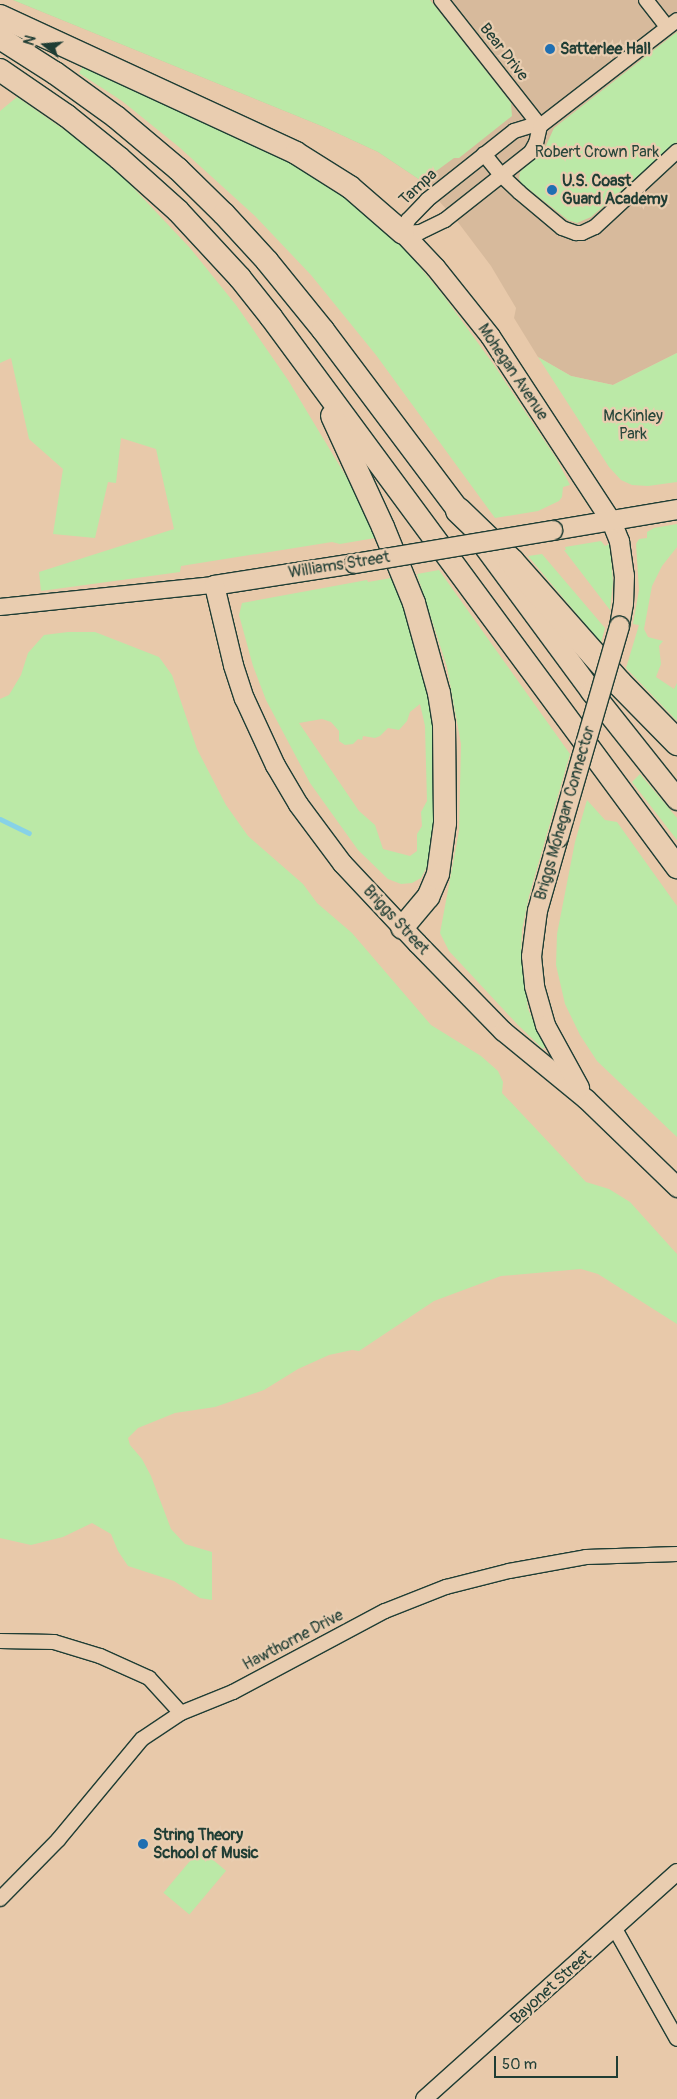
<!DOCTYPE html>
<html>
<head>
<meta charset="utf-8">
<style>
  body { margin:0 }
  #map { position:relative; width:677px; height:2099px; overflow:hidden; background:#e8c9aa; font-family:Pangolin,sans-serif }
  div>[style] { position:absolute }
  .built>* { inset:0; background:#d7ba9c }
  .green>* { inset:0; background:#bbe9a7; transform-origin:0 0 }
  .stream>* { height:5px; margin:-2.5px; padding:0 2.5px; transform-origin:2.5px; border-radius:2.5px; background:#87d2e7 }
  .roads { filter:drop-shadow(1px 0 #1f3d34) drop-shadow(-1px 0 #1f3d34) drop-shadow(0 1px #1f3d34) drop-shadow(0 -1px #1f3d34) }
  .minor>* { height:14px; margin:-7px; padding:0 7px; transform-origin:7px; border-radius:7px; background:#e9cdb0 }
  .tertiary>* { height:16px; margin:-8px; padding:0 8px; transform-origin:8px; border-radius:8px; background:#e9cdb0 }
  .secondary>* { height:19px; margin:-9.5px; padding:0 9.5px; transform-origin:9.5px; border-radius:9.5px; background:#e9cdb0 }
  .primary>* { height:21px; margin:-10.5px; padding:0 10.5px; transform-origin:10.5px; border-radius:10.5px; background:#e9cdb0 }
  .trunk>* { height:22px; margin:-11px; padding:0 11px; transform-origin:11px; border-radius:11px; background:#e9cdb0 }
  .motorway>* { height:25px; margin:-12.5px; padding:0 12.5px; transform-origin:12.5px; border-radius:12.5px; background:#e9cdb0 }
  .bridges { filter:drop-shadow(1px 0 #1f3d34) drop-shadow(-1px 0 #1f3d34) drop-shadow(0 1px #1f3d34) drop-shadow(0 -1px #1f3d34) }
  .secondary-bridge>* { height:19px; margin:-9.5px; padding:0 9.5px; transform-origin:9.5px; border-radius:9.5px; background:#e9cdb0 }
  .dots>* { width:14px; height:14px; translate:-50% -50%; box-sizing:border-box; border:2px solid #e9cdb0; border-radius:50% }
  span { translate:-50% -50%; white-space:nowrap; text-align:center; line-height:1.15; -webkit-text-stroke:4.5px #e9cdb0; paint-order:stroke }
  .poi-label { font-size:16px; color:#1f3d34; font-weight:700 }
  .left { translate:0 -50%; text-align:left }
  .street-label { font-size:16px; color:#1f3d34 }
  .park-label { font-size:16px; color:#27463a }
  .north { position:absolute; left:20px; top:20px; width:50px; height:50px; -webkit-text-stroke:4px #e9cdb0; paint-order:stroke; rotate:287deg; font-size:14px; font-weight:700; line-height:20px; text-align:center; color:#1f3d34 }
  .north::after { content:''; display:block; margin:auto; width:18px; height:22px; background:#1f3d34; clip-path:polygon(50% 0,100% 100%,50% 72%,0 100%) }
  .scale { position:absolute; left:494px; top:2056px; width:124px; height:22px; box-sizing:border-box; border:2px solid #1f3d34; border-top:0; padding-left:6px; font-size:15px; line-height:18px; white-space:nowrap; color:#1f3d34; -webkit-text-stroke:4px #e9cdb0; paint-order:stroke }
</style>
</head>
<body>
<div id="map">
  <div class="built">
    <i style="clip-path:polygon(13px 0,677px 0,677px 353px,613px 385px,571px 376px,538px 357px,514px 318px,516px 308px,491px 266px,457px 221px,420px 180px,378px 152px,324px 127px)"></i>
  </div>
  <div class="green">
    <i style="clip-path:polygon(13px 0,430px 0,511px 103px,512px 116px,459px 158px,454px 158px,424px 180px,420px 180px,378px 152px,324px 127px)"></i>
    <i style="clip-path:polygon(677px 32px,677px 142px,591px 217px,577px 223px,568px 220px,521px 183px,519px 178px,520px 172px,544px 150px,554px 128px)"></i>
    <i style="clip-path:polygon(83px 66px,320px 171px,410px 251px,413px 259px,443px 295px,494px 365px,556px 458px,570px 485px,563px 487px,562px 497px,559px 501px,538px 511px,495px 518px,376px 355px,311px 275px,255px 216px,179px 147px,122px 101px,79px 73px)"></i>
    <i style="clip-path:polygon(17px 97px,106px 159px,190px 248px,236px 305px,288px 380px,353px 488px,375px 538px,340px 544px,332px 542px,181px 566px,180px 572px,41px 591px,39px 572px,174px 529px,156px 449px,121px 438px,116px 483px,108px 482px,95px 538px,53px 534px,63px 469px,29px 439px,11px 358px,0 363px,0 111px)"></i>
    <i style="clip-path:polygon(677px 353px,677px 482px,648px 486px,632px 485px,621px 480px,609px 467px,538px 357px,571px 376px,613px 385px)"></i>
    <i style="clip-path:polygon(677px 524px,677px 547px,662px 566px,652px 586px,644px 629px,648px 637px,663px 641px,659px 646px,661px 664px,656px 677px,674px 689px,677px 683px,677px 721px,626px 668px,639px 625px,633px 624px,639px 590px,636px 544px,639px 539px,647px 538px,647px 532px,654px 528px)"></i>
    <i style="clip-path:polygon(601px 541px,605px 546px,609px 544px,611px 558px,613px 582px,610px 610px,564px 550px,566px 550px,565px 547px)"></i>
    <i style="clip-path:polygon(542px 554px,605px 628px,601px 643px,528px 556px)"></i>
    <i style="clip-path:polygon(439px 570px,570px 754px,529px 896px,522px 930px,521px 954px,528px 1009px,545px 1047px,543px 1049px,518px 1025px,449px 951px,440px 933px,459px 831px,461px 744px,447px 667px,417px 574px)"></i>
    <i style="clip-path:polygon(evenodd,397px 577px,425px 669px,434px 731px,435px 817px,430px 861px,421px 878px,412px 883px,401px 884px,388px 879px,358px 850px,310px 783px,266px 700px,253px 666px,239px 615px,242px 603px,367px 580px,368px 582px,397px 577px,420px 704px,425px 726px,427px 801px,421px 812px,422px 826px,417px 834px,417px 851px,410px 856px,383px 849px,375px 825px,359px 811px,299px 723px,322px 719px,331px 722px,339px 731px,339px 741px,345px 745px,353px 744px,358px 739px,362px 740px,363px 736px,375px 738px,380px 736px,388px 728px,399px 730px,407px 721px,410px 712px,420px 704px)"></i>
    <i style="clip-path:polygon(68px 632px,95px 632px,159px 657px,172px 675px,197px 749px,226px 805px,248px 836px,303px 884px,317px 903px,352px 933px,431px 1025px,481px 1056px,498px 1071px,503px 1082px,502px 1093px,586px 1182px,609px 1189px,630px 1202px,677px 1254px,677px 1324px,598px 1274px,581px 1269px,501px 1276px,434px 1301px,359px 1351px,352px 1350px,329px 1355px,298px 1369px,264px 1390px,215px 1407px,175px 1413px,138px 1428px,128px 1438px,130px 1445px,142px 1459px,151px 1476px,171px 1529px,185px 1544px,212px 1552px,212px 1600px,200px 1598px,174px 1581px,128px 1566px,118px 1551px,111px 1534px,92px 1523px,63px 1537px,31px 1545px,0 1538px,0 699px,9px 695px,21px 675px,28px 653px,44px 635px)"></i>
    <i style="clip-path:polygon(640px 774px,677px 818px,677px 840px,632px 782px)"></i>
    <i style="clip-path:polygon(587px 800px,605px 820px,617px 822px,677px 906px,677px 1137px,597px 1061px,580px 1035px,565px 1004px,556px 965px,557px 934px,575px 842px)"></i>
    <i style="left:200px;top:1849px;width:34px;height:57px;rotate:40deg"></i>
  </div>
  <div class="stream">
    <i style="left:0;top:819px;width:32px;rotate:26deg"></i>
  </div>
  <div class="roads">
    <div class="minor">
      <i style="left:441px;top:0;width:160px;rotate:51.8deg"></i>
      <i style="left:646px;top:0;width:34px;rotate:52deg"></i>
      <i style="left:540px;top:126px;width:17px;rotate:103deg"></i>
      <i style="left:536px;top:143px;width:10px;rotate:119deg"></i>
      <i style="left:531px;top:152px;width:110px;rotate:141.7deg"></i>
      <i style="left:445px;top:220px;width:28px;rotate:154deg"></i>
      <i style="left:420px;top:232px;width:17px;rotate:177deg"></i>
      <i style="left:403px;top:233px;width:14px;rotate:-69deg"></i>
      <i style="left:408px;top:220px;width:28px;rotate:-46deg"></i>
      <i style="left:427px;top:200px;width:111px;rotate:-38.4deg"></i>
      <i style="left:514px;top:131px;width:17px;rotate:-17deg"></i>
      <i style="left:530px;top:126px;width:10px"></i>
      <i style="left:540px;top:126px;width:173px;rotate:-37.7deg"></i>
      <i style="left:484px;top:154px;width:27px;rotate:51deg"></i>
      <i style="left:501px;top:175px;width:25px;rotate:43deg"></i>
      <i style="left:519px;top:192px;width:56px;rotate:39.9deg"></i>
      <i style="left:562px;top:228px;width:15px;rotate:20deg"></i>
      <i style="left:576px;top:233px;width:6px"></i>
      <i style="left:582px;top:233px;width:14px;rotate:-25deg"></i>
      <i style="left:595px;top:227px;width:112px;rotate:-42.8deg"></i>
      <i style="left:0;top:1641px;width:54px;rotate:1.1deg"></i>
      <i style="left:54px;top:1642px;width:48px;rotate:16.9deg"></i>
      <i style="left:100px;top:1656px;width:54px;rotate:24.2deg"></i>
      <i style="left:149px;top:1678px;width:47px;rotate:47.6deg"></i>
      <i style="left:0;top:1899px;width:83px;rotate:-45.5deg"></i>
      <i style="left:58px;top:1840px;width:131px;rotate:-50.3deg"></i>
      <i style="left:142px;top:1739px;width:47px;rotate:-33.7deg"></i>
      <i style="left:181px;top:1713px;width:56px;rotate:-22deg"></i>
      <i style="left:233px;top:1692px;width:172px;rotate:-28.1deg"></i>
      <i style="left:385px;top:1611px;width:66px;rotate:-21.5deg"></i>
      <i style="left:446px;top:1587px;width:65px;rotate:-14.3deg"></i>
      <i style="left:509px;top:1571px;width:78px;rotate:-10.3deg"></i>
      <i style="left:586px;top:1557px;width:91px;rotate:-1.9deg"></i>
      <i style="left:615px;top:1929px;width:126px;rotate:60.6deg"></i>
    </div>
    <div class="tertiary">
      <i style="left:0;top:607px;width:215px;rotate:-5.9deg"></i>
      <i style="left:424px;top:2099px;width:340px;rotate:-41.9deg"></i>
    </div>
    <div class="secondary">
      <i style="left:403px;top:233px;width:47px;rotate:46.7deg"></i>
      <i style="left:435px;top:267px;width:88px;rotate:51.4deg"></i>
      <i style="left:490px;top:336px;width:221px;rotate:56.8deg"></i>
      <i style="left:611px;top:521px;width:22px;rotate:68deg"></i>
      <i style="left:619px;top:541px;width:34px;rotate:82deg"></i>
      <i style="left:624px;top:575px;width:28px;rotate:92deg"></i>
      <i style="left:623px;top:603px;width:23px;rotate:100deg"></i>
      <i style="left:552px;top:530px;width:127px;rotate:-9.5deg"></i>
      <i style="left:354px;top:563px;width:142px;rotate:171.1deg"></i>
      <i style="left:214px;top:585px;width:82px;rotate:76.6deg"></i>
      <i style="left:233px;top:665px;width:35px;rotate:72deg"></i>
      <i style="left:244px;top:698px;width:74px;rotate:65.2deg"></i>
      <i style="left:275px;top:765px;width:45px;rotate:59.5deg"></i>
      <i style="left:298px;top:804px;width:74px;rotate:53.3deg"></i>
      <i style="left:342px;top:863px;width:110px;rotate:46.8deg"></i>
      <i style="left:417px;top:943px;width:123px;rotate:45.7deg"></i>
      <i style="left:503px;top:1031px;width:107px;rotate:39.3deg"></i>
      <i style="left:586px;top:1099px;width:127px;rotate:44deg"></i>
      <i style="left:558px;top:837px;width:76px;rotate:106deg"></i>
      <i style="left:537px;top:910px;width:46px;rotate:97.4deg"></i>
      <i style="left:531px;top:956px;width:30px;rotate:84deg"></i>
      <i style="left:534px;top:986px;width:41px;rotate:74.2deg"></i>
      <i style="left:545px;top:1025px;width:71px;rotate:61.3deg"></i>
    </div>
    <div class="primary">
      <i style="left:485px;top:547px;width:179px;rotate:53.6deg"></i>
      <i style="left:591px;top:691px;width:138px;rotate:51.5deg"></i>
    </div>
    <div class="trunk">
      <i style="left:0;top:16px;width:326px;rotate:24.8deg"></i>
      <i style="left:296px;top:153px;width:64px;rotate:32.2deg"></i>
      <i style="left:350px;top:187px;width:70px;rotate:41deg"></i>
      <i style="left:0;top:38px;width:65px;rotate:32.5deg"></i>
      <i style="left:55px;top:73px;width:75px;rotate:35.8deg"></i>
      <i style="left:116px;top:117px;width:81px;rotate:40deg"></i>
      <i style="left:178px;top:169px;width:64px;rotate:44.4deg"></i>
      <i style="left:224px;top:214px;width:64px;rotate:47.5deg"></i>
      <i style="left:267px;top:261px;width:89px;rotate:50.9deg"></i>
      <i style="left:323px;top:330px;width:225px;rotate:53.1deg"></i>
      <i style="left:0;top:70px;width:81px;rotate:34.5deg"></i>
      <i style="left:67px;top:116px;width:67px;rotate:38.9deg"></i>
      <i style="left:119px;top:158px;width:79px;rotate:41.9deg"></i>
      <i style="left:178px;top:211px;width:91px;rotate:47.2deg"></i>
      <i style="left:240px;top:278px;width:50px;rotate:51.5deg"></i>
      <i style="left:271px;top:317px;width:684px;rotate:53.57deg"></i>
      <i style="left:332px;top:416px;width:122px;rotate:65.3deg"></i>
      <i style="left:383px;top:527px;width:82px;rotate:67.8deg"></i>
      <i style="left:414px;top:603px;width:93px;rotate:74.5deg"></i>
      <i style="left:439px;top:693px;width:31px;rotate:81deg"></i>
      <i style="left:444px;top:724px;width:99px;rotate:89.4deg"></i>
      <i style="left:445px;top:823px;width:51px;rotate:97.8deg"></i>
      <i style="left:438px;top:874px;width:25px;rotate:113deg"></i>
      <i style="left:428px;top:897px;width:40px;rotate:130deg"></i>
    </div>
    <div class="motorway">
      <i style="left:458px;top:510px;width:74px;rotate:43.9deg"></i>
      <i style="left:511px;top:561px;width:163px;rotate:48.5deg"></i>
      <i style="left:619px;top:683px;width:83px;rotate:45.5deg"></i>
    </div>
  </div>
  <div class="bridges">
    <div class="secondary-bridge">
      <i style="left:354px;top:563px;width:201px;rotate:-9.5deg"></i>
      <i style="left:558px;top:837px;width:220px;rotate:-73.9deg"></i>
    </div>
  </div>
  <div class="dots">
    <i style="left:550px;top:49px;background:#1f6fb2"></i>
    <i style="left:552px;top:190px;background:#1f6fb2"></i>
    <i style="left:143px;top:1844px;background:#1f6fb2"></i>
  </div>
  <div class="poi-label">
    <span class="left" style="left:560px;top:49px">Satterlee Hall</span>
    <span class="left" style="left:562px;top:190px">U.S. Coast<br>Guard Academy</span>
    <span class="left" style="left:153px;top:1844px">String Theory<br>School of Music</span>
  </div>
  <div class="street-label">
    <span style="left:504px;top:52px;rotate:52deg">Bear Drive</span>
    <span style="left:418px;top:187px;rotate:-43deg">Tampa</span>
    <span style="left:513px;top:372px;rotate:56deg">Mohegan Avenue</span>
    <span style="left:339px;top:565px;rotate:-9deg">Williams Street</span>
    <span style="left:565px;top:813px;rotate:-74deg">Briggs Mohegan Connector</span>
    <span style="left:396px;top:920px;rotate:47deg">Briggs Street</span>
    <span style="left:293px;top:1640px;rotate:-28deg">Hawthorne Drive</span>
    <span style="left:551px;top:1987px;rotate:-42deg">Bayonet Street</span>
  </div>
  <div class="park-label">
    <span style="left:597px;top:152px">Robert Crown Park</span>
    <span style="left:633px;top:425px">McKinley<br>Park</span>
  </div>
  <div class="north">N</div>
  <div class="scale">50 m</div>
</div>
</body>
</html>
